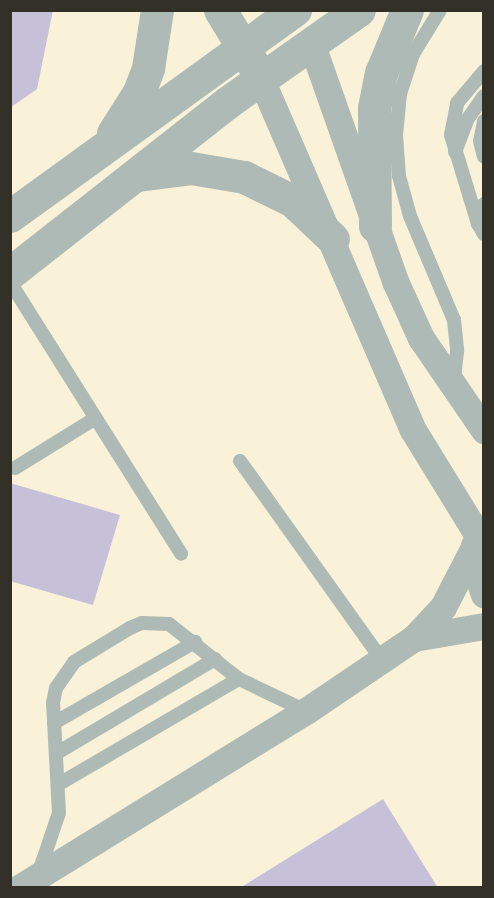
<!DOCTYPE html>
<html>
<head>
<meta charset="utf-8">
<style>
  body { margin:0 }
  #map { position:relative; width:494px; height:898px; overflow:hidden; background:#f9f2d8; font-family:"Times New Roman",serif }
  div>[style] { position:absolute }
  .building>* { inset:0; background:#c6c0d9 }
  .service>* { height:14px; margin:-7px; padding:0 7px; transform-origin:7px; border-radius:7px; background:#aebab6 }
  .minor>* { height:27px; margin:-13.5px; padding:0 13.5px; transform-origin:13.5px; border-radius:13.5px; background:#aebab6 }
  .tertiary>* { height:33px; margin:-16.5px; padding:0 16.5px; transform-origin:16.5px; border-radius:16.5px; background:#aebab6 }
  span { translate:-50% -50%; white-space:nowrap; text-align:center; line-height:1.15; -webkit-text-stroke:5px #f9f2d8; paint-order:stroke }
  .frame { position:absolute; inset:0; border:12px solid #333027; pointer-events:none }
</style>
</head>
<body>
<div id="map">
  <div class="building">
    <i style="clip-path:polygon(10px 10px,53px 10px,37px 89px,10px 108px)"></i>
    <i style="clip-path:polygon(10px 483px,120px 515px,93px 605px,10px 581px)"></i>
    <i style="clip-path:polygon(383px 799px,438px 888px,240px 888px)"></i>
  </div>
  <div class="service">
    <i style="left:440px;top:10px;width:52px;rotate:121.5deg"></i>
    <i style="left:413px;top:54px;width:42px;rotate:108deg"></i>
    <i style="left:400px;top:94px;width:41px;rotate:95.6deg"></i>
    <i style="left:396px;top:135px;width:41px;rotate:85.8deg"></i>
    <i style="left:399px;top:176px;width:41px;rotate:74.6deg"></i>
    <i style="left:410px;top:216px;width:113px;rotate:67.1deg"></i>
    <i style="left:454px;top:320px;width:31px;rotate:84deg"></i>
    <i style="left:457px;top:351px;width:30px;rotate:96deg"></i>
    <i style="left:484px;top:121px;width:20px;rotate:101deg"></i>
    <i style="left:480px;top:141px;width:16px;rotate:76deg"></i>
    <i style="left:455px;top:152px;width:34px;rotate:-69deg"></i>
    <i style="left:467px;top:120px;width:29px;rotate:-55deg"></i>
    <i style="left:484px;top:204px;width:21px;rotate:107deg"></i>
    <i style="left:478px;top:224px;width:12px;rotate:59deg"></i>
    <i style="left:478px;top:224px;width:93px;rotate:-106.9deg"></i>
    <i style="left:451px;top:135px;width:33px;rotate:-79deg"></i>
    <i style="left:457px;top:103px;width:42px;rotate:-49.8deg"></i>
    <i style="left:10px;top:282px;width:321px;rotate:57.8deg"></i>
    <i style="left:240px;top:461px;width:244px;rotate:54.5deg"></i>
    <i style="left:15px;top:468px;width:95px;rotate:-31.7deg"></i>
    <i style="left:54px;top:723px;width:163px;rotate:-29.9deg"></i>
    <i style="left:57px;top:753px;width:184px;rotate:-30.7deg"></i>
    <i style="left:59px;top:784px;width:208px;rotate:-30.3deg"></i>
    <i style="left:39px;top:872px;width:62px;rotate:-71.3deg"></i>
    <i style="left:59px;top:813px;width:110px;rotate:-93.1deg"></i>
    <i style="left:53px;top:703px;width:15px;rotate:-79deg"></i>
    <i style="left:56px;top:688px;width:32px;rotate:-55deg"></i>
    <i style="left:74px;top:662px;width:66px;rotate:-31.3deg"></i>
    <i style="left:130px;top:628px;width:13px;rotate:-23deg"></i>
    <i style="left:142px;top:623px;width:27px;rotate:2deg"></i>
    <i style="left:169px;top:624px;width:89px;rotate:38.2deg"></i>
    <i style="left:239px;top:679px;width:74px;rotate:25.5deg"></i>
  </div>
  <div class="minor">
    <i style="left:312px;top:45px;width:252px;rotate:70.6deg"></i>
    <i style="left:396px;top:283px;width:60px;rotate:65.6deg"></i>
    <i style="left:421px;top:338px;width:112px;rotate:55.6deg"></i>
    <i style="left:261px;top:79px;width:382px;rotate:66.6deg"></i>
    <i style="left:413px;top:430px;width:122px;rotate:58.4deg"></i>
    <i style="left:474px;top:545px;width:19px;rotate:90deg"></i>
    <i style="left:474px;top:564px;width:32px;rotate:72deg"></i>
    <i style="left:414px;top:638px;width:71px;rotate:-9.7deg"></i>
    <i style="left:19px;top:888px;width:337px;rotate:-31.7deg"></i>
    <i style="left:306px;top:711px;width:130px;rotate:-34.1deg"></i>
    <i style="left:414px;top:638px;width:42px;rotate:-46.9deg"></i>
    <i style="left:443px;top:607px;width:68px;rotate:-62.7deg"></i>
  </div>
  <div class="tertiary">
    <i style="left:220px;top:10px;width:63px;rotate:58.6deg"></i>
    <i style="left:113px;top:133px;width:49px;rotate:-57.6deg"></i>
    <i style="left:139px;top:92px;width:26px;rotate:-69deg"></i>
    <i style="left:148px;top:68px;width:59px;rotate:-81.2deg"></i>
    <i style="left:138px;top:175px;width:53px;rotate:-7.5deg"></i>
    <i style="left:191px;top:168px;width:54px;rotate:9.6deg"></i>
    <i style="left:244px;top:177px;width:55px;rotate:26.1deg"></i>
    <i style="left:293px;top:201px;width:55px;rotate:43.5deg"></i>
    <i style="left:10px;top:216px;width:352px;rotate:-35.9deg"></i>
    <i style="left:375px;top:226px;width:118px;rotate:-90.5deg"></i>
    <i style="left:374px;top:108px;width:36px;rotate:-79deg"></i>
    <i style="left:381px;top:73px;width:68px;rotate:-67.6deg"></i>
    <i style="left:10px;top:273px;width:277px;rotate:-38.1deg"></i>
    <i style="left:228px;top:102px;width:160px;rotate:-35.1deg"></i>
  </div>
  <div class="frame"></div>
</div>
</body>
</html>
